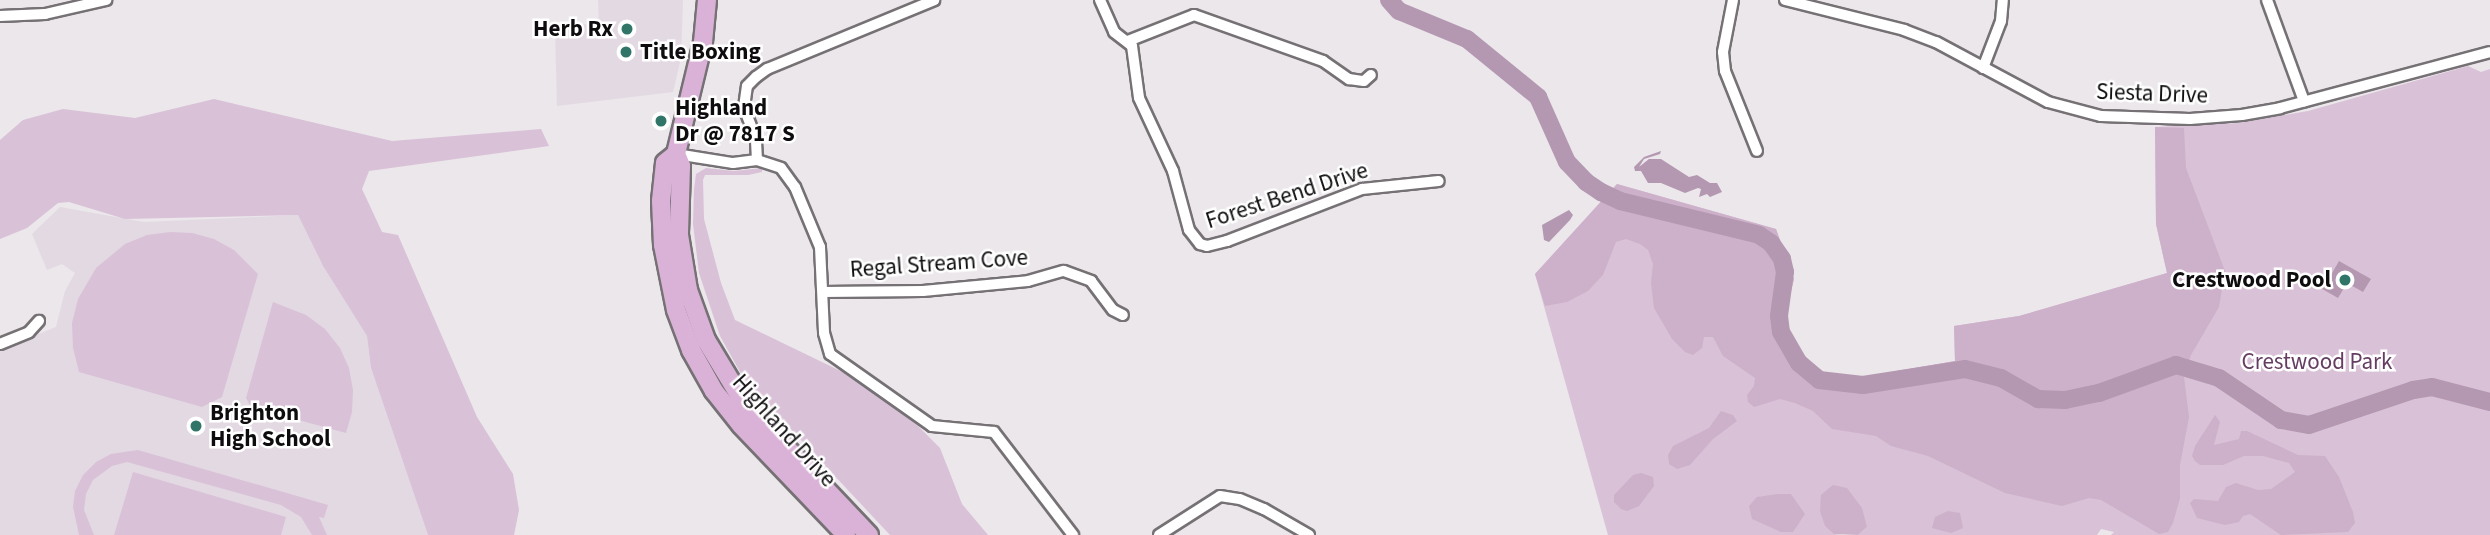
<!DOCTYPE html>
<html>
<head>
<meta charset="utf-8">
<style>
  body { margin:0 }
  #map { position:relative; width:2490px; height:535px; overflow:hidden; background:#ebe7eb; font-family:"Source Sans 3",sans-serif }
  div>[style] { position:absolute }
  .built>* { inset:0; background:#e3d9e2 }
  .green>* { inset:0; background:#d9c1d7 }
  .forest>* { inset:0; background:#cdb1ca }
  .water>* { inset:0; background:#b498b1 }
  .river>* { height:18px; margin:-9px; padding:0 9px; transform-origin:9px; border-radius:9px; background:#b498b1 }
  .roads { filter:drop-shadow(2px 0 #757174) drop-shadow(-2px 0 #757174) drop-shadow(0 2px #757174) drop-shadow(0 -2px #757174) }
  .street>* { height:10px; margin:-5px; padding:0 5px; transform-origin:5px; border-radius:5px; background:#fff }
  .primary>* { height:18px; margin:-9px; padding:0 9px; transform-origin:9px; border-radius:9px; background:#dab2d7 }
  .dots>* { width:19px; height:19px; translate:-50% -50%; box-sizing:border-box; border:4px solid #fff; border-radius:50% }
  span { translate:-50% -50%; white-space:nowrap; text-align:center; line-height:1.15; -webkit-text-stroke:5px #fff; paint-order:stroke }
  .poi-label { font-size:23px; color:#0e0c0e; font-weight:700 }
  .right { translate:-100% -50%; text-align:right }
  .left { translate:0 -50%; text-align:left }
  .street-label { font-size:23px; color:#0e0c0e }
  .park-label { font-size:23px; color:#653d62 }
</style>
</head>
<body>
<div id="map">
  <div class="built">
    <i style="clip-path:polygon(598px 0,683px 0,681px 58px,673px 92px,557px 106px,555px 29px,559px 25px,599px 24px)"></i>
    <i style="clip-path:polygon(60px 207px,144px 222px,298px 215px,323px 266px,367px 336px,371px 368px,428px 535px,0 535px,0 350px,56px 327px,65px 291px,75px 273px,62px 264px,47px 270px,32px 234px)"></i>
  </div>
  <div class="green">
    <i style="clip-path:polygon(2468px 66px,2481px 72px,2490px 69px,2490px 535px,2111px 535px,2114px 532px,2101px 529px,2097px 535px,1858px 535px,1867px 527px,1834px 534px,1842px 535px,1608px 535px,1535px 274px,1617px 184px,1776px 229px,1794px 279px,1782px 329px,1821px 377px,1862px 377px,1955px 361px,1954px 326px,2019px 316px,2167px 273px,2156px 224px,2155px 127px,2239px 123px,2308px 111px)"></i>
    <i style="clip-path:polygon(214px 99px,392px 141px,541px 129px,549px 146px,369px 171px,362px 189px,382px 232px,398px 235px,477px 417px,513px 474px,519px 510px,514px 535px,428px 535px,371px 368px,367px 336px,323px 266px,298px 215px,125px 219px,69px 202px,58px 203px,27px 228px,0 239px,0 140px,23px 120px,63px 109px,135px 118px)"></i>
    <i style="clip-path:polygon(706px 168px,734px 171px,762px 168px,762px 172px,748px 175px,705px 175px,703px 180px,704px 219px,721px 283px,735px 320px,855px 378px,918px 426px,940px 448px,962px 504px,988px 535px,890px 535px,744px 379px,720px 336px,699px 273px,693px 224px,694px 190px,696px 174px)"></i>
    <i style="clip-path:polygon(170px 232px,192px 233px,214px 239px,234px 250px,258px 274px,222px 397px,202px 407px,79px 372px,73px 348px,72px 323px,78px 299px,96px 268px,125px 244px,147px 235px)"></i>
    <i style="clip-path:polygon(273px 302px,306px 315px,325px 329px,340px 348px,349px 368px,353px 390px,352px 412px,346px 433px,251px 407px,246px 398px)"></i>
    <i style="clip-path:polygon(138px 450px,328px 505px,324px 518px,319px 517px,327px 535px,312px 535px,301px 517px,281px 505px,127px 462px,112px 466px,93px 480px,86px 494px,84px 510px,94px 535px,79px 535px,73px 507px,75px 491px,83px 475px,96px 462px,111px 454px)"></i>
    <i style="clip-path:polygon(133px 472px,286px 517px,281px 535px,114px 535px)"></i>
  </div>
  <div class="forest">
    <i style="clip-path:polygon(2155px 127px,2184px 128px,2186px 168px,2225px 271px,2219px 307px,2191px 355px,2184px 377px,2189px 417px,2180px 465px,2180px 498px,2173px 523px,2168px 532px,2159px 534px,2101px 500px,2089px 498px,2062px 506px,2005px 493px,1928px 456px,1891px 446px,1876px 436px,1832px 429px,1813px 411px,1795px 403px,1780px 399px,1754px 407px,1748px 402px,1747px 395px,1754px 386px,1755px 378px,1723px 356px,1713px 337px,1704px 337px,1702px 348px,1693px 355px,1685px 352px,1672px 339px,1654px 308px,1651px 283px,1653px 264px,1648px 250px,1640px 244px,1626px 239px,1616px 242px,1603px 275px,1588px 291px,1567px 302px,1545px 306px,1535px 274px,1617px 184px,1776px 229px,1794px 279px,1782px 329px,1821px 377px,1862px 377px,1955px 361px,1954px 326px,2019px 316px,2167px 273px,2156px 224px)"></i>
    <i style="clip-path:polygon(1721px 411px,1733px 415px,1737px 421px,1713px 439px,1690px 465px,1677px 469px,1669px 464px,1668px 455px,1673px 446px,1709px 428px)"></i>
    <i style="clip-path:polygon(2215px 415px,2220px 422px,2214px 445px,2239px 439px,2241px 431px,2247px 431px,2298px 455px,2325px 456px,2339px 477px,2353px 512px,2355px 523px,2348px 532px,2281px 535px,2250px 514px,2243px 516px,2239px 522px,2225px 525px,2197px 518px,2190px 503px,2194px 499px,2218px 501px,2226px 487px,2236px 483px,2258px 490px,2271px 489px,2295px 472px,2289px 463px,2263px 456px,2244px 456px,2223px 465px,2200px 465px,2195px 461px,2192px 456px,2195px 446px)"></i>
    <i style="clip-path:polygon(1641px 473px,1653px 477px,1654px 486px,1639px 506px,1627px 511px,1621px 509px,1614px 502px,1614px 495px,1633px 475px)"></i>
    <i style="clip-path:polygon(1833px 485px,1847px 488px,1862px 508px,1867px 527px,1858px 535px,1834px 534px,1825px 526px,1820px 511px,1821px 495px)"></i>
    <i style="clip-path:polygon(1778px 494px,1791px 494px,1805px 514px,1793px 532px,1781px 532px,1752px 519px,1749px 506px,1757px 497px)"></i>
    <i style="clip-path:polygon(1948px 511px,1960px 513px,1963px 528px,1951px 533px,1932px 528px,1935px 517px)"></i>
  </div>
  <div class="water">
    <i style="clip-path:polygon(1661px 151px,1660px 154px,1644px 159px,1639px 167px,1649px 159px,1661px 159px,1689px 177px,1697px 175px,1710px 183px,1717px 183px,1722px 192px,1710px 197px,1707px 194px,1699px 197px,1701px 189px,1698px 188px,1685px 193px,1661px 183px,1648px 183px,1641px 171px,1635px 171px,1634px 167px,1644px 157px)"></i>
    <i style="clip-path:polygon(1569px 210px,1573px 215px,1570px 220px,1549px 242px,1544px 240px,1542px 225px)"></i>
    <i style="clip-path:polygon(2339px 261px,2371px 279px,2363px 292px,2347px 283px,2338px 298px,2317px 286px,2325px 272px,2331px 275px)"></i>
  </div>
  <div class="river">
    <i style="left:1389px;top:0;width:15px;rotate:48deg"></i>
    <i style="left:1399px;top:11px;width:74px;rotate:22.4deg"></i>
    <i style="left:1467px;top:39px;width:92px;rotate:39.2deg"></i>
    <i style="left:1538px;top:97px;width:71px;rotate:66deg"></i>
    <i style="left:1567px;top:162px;width:28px;rotate:46deg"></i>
    <i style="left:1586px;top:182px;width:18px;rotate:34deg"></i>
    <i style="left:1601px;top:192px;width:21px;rotate:25deg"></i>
    <i style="left:1620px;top:201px;width:143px;rotate:13.7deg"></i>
    <i style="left:1759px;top:235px;width:14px;rotate:34deg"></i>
    <i style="left:1771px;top:243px;width:19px;rotate:55deg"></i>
    <i style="left:1782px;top:259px;width:13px;rotate:77deg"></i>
    <i style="left:1785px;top:272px;width:44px;rotate:97.8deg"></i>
    <i style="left:1779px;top:316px;width:16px;rotate:83deg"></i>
    <i style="left:1781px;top:332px;width:36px;rotate:60deg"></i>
    <i style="left:1799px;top:363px;width:26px;rotate:40deg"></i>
    <i style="left:1819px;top:380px;width:44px;rotate:6.5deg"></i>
    <i style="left:1863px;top:385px;width:103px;rotate:-8.9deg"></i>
    <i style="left:1965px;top:369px;width:37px;rotate:14deg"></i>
    <i style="left:2001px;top:378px;width:43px;rotate:29.6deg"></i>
    <i style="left:2038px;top:399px;width:27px;rotate:2deg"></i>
    <i style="left:2065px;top:400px;width:35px;rotate:-12deg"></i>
    <i style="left:2099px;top:393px;width:82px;rotate:-20deg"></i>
    <i style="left:2176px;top:365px;width:45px;rotate:16.8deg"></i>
    <i style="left:2219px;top:378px;width:75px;rotate:34.1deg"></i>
    <i style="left:2281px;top:420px;width:28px;rotate:10deg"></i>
    <i style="left:2309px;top:425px;width:110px;rotate:-18.6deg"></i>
    <i style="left:2413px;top:390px;width:19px;rotate:-9deg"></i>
    <i style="left:2432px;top:387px;width:60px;rotate:14.5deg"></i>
  </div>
  <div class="roads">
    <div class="street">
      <i style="left:1100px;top:0;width:35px;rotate:66deg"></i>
      <i style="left:1114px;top:32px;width:23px;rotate:38deg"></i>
      <i style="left:1132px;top:46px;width:52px;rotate:82.3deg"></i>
      <i style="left:1139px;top:98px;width:81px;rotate:65deg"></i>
      <i style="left:1173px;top:171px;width:61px;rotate:74.8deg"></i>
      <i style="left:1189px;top:230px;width:18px;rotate:52deg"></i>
      <i style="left:1200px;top:244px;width:7px;rotate:16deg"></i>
      <i style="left:1207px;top:246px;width:21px;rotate:-14deg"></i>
      <i style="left:1227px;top:241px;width:145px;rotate:-21.1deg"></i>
      <i style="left:1362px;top:189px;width:77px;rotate:-5.9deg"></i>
      <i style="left:1733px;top:0;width:53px;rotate:100.9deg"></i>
      <i style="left:1723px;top:52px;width:19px;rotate:84deg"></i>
      <i style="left:1725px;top:71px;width:86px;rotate:68.2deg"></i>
      <i style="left:1785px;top:0;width:123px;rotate:14.1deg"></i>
      <i style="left:1904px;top:30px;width:34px;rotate:21deg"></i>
      <i style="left:1936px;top:42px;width:127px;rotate:28.2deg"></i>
      <i style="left:2048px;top:102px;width:55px;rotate:14.8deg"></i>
      <i style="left:2101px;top:116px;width:89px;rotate:1.9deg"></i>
      <i style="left:2190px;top:119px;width:52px;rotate:-4.4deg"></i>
      <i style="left:2242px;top:115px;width:39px;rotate:-10deg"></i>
      <i style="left:2280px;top:108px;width:217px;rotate:-14.9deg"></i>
      <i style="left:2267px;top:0;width:108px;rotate:69.9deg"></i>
      <i style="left:0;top:16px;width:45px;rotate:-2.5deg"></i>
      <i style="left:45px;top:14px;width:63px;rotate:-12.9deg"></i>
      <i style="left:1128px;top:41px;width:71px;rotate:-21.5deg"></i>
      <i style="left:1194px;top:15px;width:137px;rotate:19.6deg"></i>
      <i style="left:1323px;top:61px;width:32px;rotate:35deg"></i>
      <i style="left:1349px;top:79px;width:15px;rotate:8deg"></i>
      <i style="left:1364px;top:81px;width:9px;rotate:-41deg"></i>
      <i style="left:1983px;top:68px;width:50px;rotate:-69deg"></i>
      <i style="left:2001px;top:21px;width:21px;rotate:-85deg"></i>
      <i style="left:676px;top:154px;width:58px;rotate:9deg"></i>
      <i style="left:733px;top:163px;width:24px;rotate:-7deg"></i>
      <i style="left:757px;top:160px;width:25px;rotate:18deg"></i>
      <i style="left:781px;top:168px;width:24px;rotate:54deg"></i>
      <i style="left:795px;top:187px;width:65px;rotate:67.4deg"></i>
      <i style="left:820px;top:247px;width:86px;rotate:87.3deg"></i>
      <i style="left:824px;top:333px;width:22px;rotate:74deg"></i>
      <i style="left:830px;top:354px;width:125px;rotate:35.2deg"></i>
      <i style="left:932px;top:426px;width:62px;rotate:5.5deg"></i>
      <i style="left:994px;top:432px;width:130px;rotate:52.5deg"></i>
      <i style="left:757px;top:160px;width:21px;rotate:-93deg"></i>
      <i style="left:756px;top:139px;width:34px;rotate:-111deg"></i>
      <i style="left:744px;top:107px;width:21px;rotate:-82deg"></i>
      <i style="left:747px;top:86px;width:13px;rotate:-45deg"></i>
      <i style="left:756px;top:77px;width:14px;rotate:-36deg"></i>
      <i style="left:767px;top:69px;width:181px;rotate:-22.4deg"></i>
      <i style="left:823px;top:292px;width:100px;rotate:-0.6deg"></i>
      <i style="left:923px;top:291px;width:105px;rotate:-5.4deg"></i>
      <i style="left:1028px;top:281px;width:37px;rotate:-16deg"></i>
      <i style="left:1064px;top:271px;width:29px;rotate:20deg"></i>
      <i style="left:1091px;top:281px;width:36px;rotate:53deg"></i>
      <i style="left:1113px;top:310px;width:11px;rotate:27deg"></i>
      <i style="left:0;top:344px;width:31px;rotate:-22deg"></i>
      <i style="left:29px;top:332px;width:15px;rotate:-48deg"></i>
      <i style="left:1159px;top:535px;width:72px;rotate:-32.6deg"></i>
      <i style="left:1220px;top:496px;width:20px;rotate:9deg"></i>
      <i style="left:1240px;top:499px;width:26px;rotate:23deg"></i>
      <i style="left:1264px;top:509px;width:52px;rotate:30deg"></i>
    </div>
    <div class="primary">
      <i style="left:707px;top:0;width:42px;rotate:95.4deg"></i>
      <i style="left:703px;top:42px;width:115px;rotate:103.6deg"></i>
      <i style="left:676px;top:154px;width:13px;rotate:67deg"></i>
      <i style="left:681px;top:166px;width:69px;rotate:91.7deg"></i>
      <i style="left:679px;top:235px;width:56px;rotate:80.7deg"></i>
      <i style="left:688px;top:290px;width:53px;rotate:70.2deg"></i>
      <i style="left:706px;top:340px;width:74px;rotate:58.9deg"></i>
      <i style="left:744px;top:403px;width:182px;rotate:46.6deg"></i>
      <i style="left:676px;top:154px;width:14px;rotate:141deg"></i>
      <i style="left:665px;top:163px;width:38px;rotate:96deg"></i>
      <i style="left:661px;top:201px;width:44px;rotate:87.4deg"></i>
      <i style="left:663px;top:245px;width:66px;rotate:78.7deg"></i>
      <i style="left:676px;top:310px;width:43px;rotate:69.4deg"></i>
      <i style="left:691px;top:350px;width:47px;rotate:60.7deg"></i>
      <i style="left:714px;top:391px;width:43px;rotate:51.5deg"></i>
      <i style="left:741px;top:425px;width:152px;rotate:46.3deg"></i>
    </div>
  </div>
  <div class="dots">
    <i style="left:627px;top:29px;background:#307568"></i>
    <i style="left:626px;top:52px;background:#307568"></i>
    <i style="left:661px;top:121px;background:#307568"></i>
    <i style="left:2345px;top:280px;background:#307568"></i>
    <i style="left:196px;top:426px;background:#307568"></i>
  </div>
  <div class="poi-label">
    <span class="right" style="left:613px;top:29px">Herb Rx</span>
    <span class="left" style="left:640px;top:52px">Title Boxing</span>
    <span class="left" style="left:675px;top:121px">Highland<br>Dr @ 7817 S</span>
    <span class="right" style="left:2331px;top:280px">Crestwood Pool</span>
    <span class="left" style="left:210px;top:426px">Brighton<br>High School</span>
  </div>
  <div class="street-label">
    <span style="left:2152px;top:94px;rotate:2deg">Siesta Drive</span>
    <span style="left:1287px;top:196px;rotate:-18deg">Forest Bend Drive</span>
    <span style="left:939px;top:264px;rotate:-4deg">Regal Stream Cove</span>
    <span style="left:784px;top:431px;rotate:48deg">Highland Drive</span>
  </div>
  <div class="park-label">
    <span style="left:2317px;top:362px">Crestwood Park</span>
  </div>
</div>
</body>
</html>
